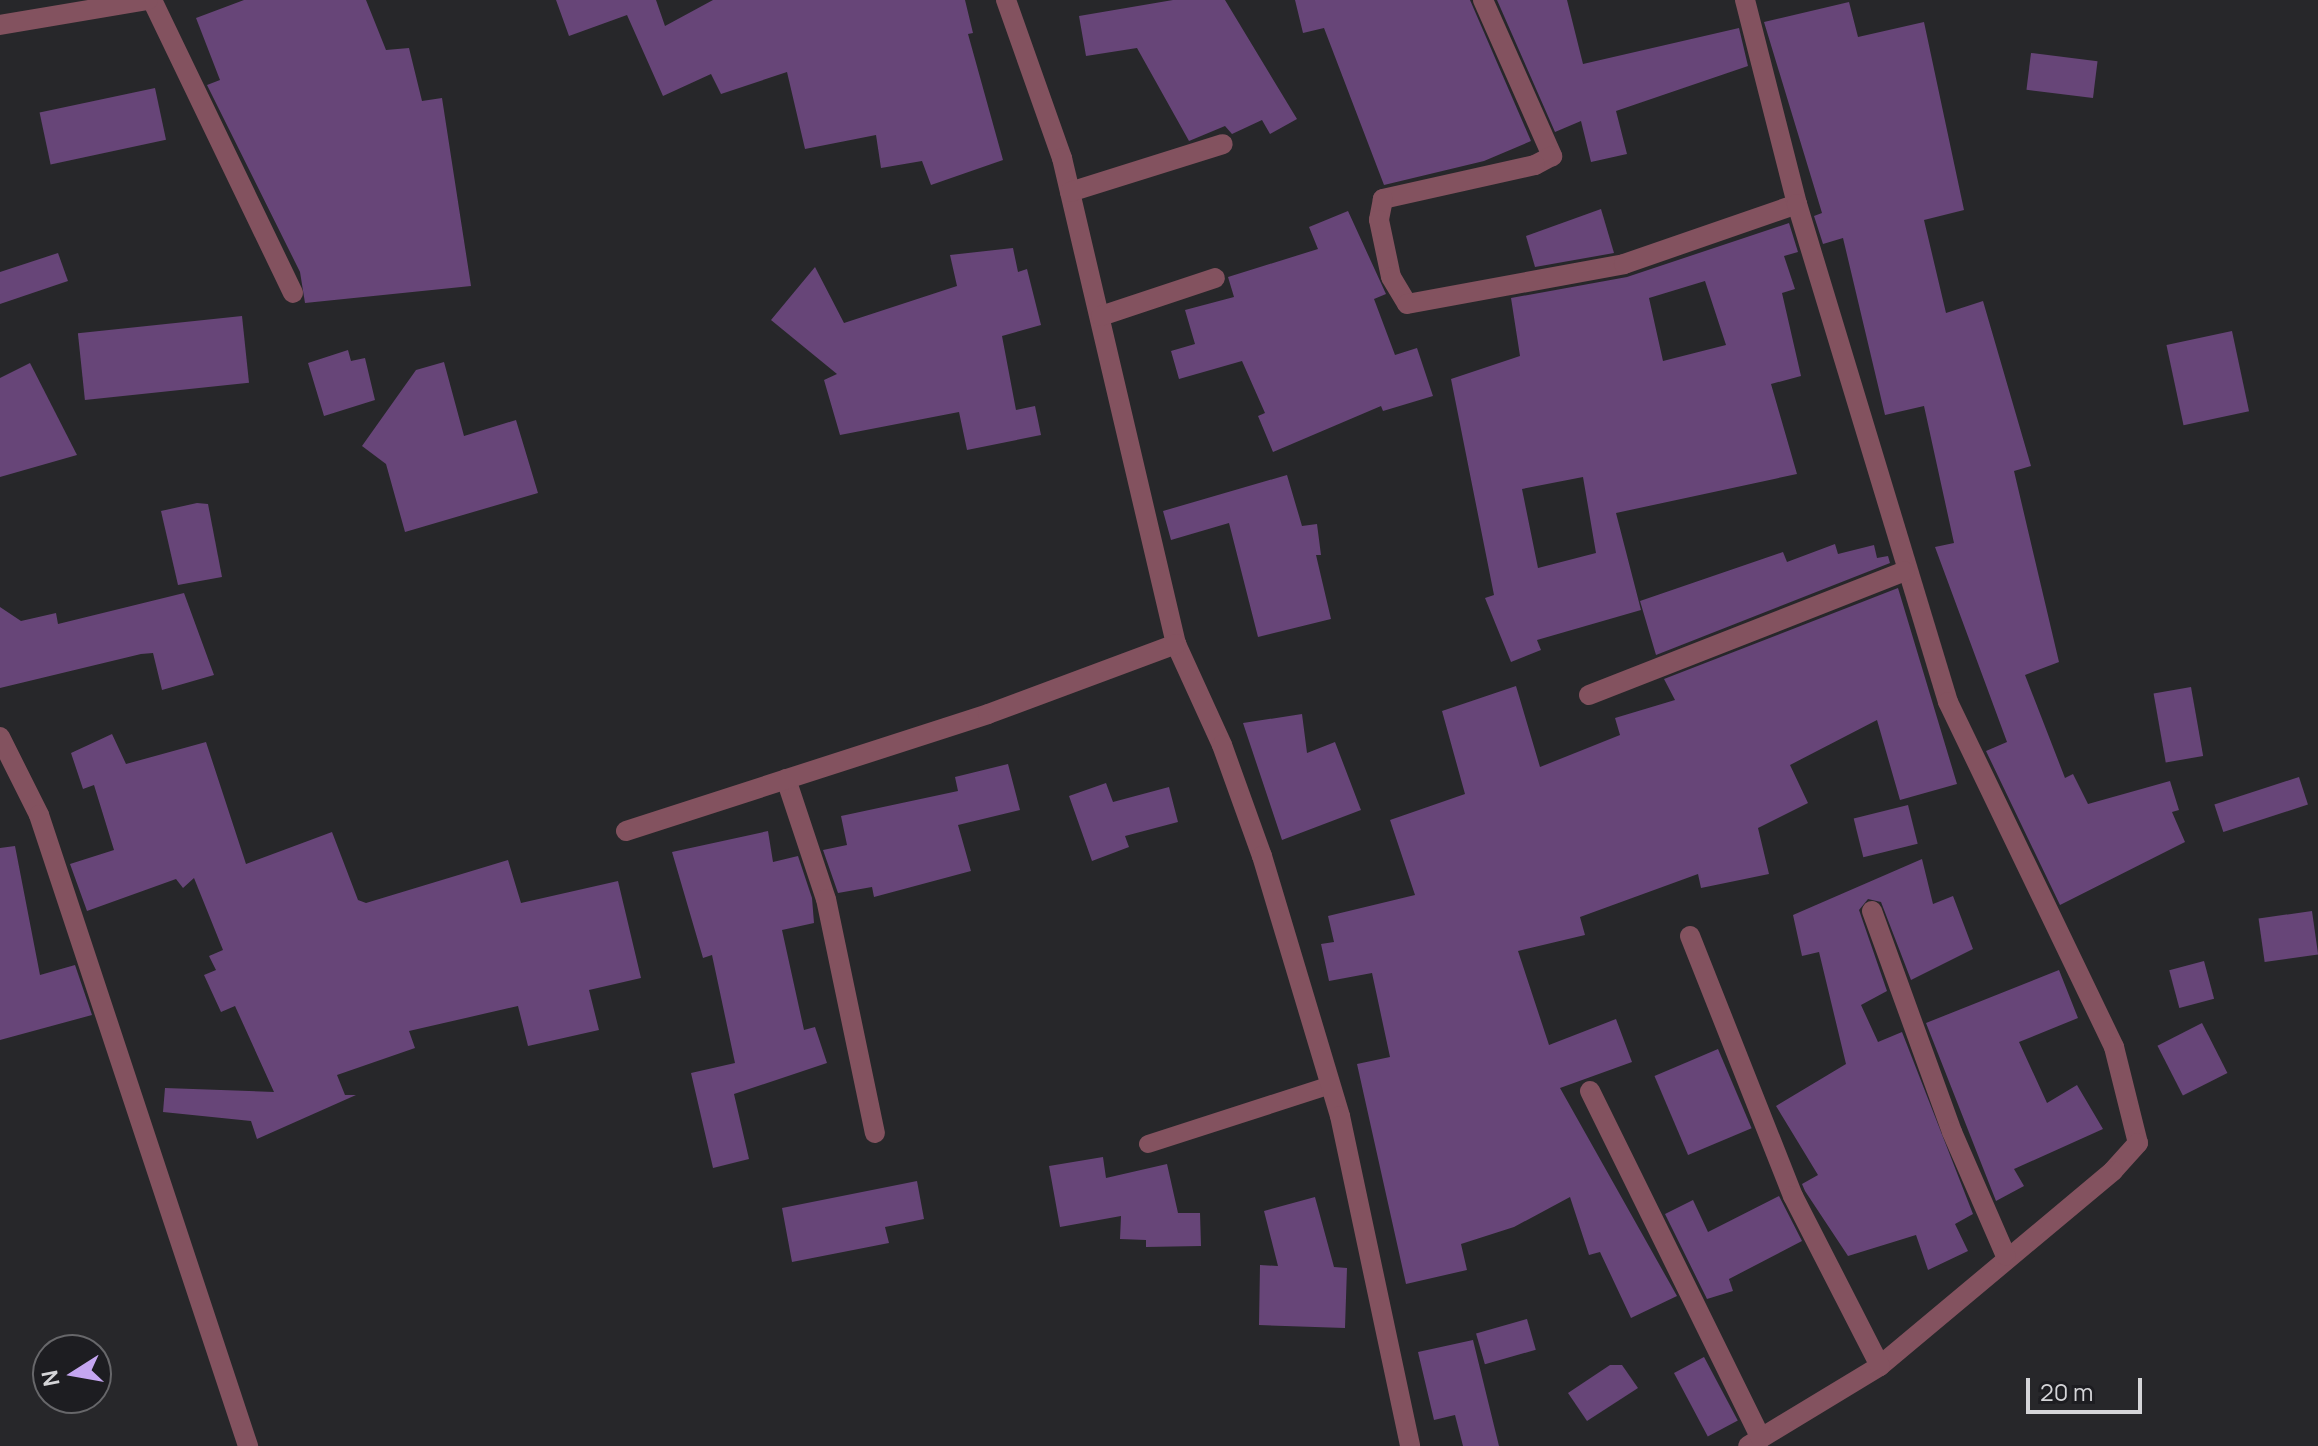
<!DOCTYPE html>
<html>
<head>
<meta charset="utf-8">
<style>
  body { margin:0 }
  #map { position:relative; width:2318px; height:1446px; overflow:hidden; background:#27272a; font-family:Manrope,sans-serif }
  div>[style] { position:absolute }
  .building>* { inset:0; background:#674578; transform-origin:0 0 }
  .service>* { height:18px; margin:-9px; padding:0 9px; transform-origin:9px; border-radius:9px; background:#83525f }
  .minor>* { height:20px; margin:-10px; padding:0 10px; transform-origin:10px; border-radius:10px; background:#83525f }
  span { translate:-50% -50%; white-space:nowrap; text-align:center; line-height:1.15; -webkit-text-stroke:8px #1d1d21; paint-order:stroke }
  .north { position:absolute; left:32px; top:1334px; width:80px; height:80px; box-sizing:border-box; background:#1d1d21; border:2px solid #67676a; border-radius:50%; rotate:259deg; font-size:22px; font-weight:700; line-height:32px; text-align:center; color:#d5d5d8 }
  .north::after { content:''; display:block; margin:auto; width:28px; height:36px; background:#c5a6f1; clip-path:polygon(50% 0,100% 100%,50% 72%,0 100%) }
  .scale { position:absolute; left:2026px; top:1378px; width:116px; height:36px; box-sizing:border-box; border:4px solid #d5d5d8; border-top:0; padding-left:10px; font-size:24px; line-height:28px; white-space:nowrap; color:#d5d5d8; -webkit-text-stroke:6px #1d1d21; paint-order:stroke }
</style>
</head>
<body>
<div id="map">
  <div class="building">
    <i style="clip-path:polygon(244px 0,366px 0,386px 50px,409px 48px,422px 101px,442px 98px,471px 286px,305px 303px,300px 272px,207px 85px,220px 80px,196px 18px)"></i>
    <i style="clip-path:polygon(556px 0,656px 0,665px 26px,713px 0,965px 0,973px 33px,968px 34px,1003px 160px,931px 185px,922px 161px,881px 168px,876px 135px,805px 149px,787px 72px,721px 94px,711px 74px,663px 96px,627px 15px,569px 36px)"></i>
    <i style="clip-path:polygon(1173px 0,1225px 0,1297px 119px,1270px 134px,1262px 120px,1232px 134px,1225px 126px,1189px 141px,1137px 48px,1086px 56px,1079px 16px)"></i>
    <i style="clip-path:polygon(1295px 0,1470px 0,1531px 141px,1484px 161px,1384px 185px,1324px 28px,1303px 33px)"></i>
    <i style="clip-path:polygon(1497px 0,1567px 0,1583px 64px,1739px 28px,1748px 66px,1616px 111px,1627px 154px,1591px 162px,1581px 121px,1555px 132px)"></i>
    <i style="clip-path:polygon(1849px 2px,1858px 37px,1924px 22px,1964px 210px,1924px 220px,1946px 313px,1983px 301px,2031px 466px,2014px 471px,2059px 662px,2025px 675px,2065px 778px,2073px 774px,2088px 804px,2170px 781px,2179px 810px,2172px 812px,2185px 842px,2060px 905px,1986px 751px,2007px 742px,1935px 547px,1954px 543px,1924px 406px,1885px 415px,1843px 238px,1823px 244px,1814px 216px,1822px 213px,1764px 22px)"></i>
    <i style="left:2031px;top:53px;width:67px;height:37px;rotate:7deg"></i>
    <i style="left:155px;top:88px;width:53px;height:118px;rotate:78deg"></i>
    <i style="clip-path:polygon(1601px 209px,1614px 253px,1535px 267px,1526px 236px)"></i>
    <i style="clip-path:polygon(1348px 211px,1386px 294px,1374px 299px,1395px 355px,1417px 348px,1433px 396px,1383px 411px,1381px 406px,1273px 452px,1258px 416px,1265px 413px,1242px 361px,1179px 379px,1171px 351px,1195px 344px,1185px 310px,1234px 297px,1228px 277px,1318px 249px,1309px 227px)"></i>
    <i style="clip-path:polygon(evenodd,1789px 223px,1798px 252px,1784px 256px,1795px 289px,1782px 293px,1801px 376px,1771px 384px,1797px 474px,1616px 513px,1641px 610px,1537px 640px,1541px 650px,1511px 662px,1485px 598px,1494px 595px,1451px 379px,1520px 356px,1511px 298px,1627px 277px,1789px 223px,1705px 281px,1726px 345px,1663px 361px,1649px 298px,1705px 281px,1789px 223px,1583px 477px,1596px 553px,1538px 568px,1522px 489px,1583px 477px)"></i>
    <i style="clip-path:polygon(1013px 248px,1018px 272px,1027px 269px,1041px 325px,1002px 336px,1016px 410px,1035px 406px,1041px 435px,967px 450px,959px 412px,840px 435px,824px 380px,837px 374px,771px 320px,815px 267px,844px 323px,957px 286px,950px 255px)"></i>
    <i style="clip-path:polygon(58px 253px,68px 281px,0 304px,0 272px)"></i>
    <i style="left:242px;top:316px;width:67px;height:165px;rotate:84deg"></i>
    <i style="left:2232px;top:331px;width:82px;height:67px;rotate:78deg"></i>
    <i style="clip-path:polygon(348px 350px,351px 361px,365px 358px,375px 400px,324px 416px,308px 363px)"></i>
    <i style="clip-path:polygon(444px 362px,464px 436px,516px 420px,538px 493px,405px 532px,386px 464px,362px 446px,416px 370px)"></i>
    <i style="clip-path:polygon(30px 363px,77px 455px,0 477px,0 378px)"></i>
    <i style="clip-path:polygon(1287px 475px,1302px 526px,1317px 524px,1321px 555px,1316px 555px,1331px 619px,1258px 637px,1229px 523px,1171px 540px,1163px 511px)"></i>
    <i style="clip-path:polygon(197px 503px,208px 504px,222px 577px,178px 585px,161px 511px)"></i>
    <i style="clip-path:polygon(1835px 544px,1838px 554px,1874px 545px,1877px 558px,1888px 556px,1890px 563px,1656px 655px,1640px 601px,1783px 552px,1787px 562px)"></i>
    <i style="clip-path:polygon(1898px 588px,1957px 784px,1900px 800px,1877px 720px,1790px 765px,1808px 803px,1758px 828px,1769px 874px,1701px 888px,1698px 874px,1580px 917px,1585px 935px,1518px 951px,1549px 1045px,1616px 1019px,1632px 1062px,1560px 1088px,1677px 1296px,1631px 1318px,1600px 1252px,1589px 1255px,1570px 1197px,1514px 1227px,1461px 1244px,1467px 1270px,1406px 1284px,1357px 1064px,1390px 1057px,1372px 973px,1329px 981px,1321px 944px,1334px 942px,1328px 916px,1415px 895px,1390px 820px,1465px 794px,1442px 711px,1516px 686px,1540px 767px,1620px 735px,1615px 718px,1675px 700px,1664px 679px)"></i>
    <i style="clip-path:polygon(184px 593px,214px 675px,162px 690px,153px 653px,141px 654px,0 688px,0 607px,21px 621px,56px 613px,58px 624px)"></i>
    <i style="left:2191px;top:687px;width:70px;height:38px;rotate:80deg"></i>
    <i style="clip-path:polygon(1302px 714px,1307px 753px,1335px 742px,1361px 810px,1282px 840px,1243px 723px)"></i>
    <i style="clip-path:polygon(112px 734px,126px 764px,206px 742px,246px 864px,332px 832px,358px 900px,366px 903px,508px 860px,521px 903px,618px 881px,641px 978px,589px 990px,599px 1030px,528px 1046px,518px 1006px,409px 1031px,415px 1048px,337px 1075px,345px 1095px,356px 1095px,257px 1139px,251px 1121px,163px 1112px,165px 1088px,274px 1092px,235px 1006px,221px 1012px,204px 975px,216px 970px,209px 956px,223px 950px,194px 878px,183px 888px,176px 879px,87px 911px,70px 864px,114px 850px,94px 785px,83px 789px,71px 753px)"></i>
    <i style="clip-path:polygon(1008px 764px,1020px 810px,958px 825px,971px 871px,874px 897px,872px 887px,838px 893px,823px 850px,847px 845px,841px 816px,958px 791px,955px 777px)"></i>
    <i style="left:2299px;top:777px;width:29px;height:89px;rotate:72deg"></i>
    <i style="clip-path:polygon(1106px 783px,1113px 802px,1169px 787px,1178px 822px,1125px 836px,1129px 847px,1092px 861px,1069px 796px)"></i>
    <i style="left:1908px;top:805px;width:40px;height:56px;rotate:76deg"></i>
    <i style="clip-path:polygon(768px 831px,773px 862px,798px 856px,812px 898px,814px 923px,782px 930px,804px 1030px,815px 1027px,827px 1063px,734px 1094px,749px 1159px,713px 1168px,691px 1073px,735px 1063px,712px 955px,703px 958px,672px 852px)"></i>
    <i style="clip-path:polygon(15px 846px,40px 975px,75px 965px,92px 1015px,0 1040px,0 848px)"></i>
    <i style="clip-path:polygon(1922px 859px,1933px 904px,1953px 896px,1973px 949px,1911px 980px,1881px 902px,1868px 899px,1859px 910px,1887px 991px,1861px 1005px,1878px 1042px,1902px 1032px,1973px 1214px,1955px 1224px,1968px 1251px,1928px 1270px,1916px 1235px,1848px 1256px,1805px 1191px,1802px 1184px,1818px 1175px,1776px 1106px,1846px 1064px,1819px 952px,1802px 956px,1793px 915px)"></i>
    <i style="left:2312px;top:911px;width:44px;height:54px;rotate:82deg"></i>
    <i style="left:2204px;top:961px;width:39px;height:36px;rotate:75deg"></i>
    <i style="clip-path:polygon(2059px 970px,2078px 1018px,2019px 1042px,2047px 1103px,2077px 1085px,2103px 1129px,2014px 1169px,2024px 1186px,1996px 1201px,1926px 1023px)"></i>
    <i style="left:2202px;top:1023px;width:56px;height:50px;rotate:63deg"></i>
    <i style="left:1718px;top:1049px;width:86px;height:69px;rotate:67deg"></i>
    <i style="clip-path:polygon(1103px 1157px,1106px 1178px,1167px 1164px,1178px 1213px,1200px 1213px,1201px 1246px,1146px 1247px,1146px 1240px,1120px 1239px,1121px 1216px,1060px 1227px,1049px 1166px)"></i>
    <i style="clip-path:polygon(917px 1181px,924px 1219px,885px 1227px,889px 1243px,792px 1262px,782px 1208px)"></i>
    <i style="clip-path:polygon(1779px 1196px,1802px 1241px,1729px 1279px,1733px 1291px,1707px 1299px,1665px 1214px,1693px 1200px,1708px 1232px)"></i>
    <i style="clip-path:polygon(1315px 1197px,1334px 1267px,1347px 1268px,1345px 1328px,1259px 1325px,1260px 1265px,1278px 1266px,1264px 1211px)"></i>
    <i style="left:1527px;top:1319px;width:32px;height:53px;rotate:74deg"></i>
    <i style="clip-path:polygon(1473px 1340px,1499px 1446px,1463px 1446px,1455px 1415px,1434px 1420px,1418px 1352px)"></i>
    <i style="left:1704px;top:1357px;width:72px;height:34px;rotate:62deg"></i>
    <i style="clip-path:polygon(1610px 1365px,1622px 1365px,1638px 1388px,1587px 1421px,1568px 1393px)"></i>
  </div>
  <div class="service">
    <i style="left:1148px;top:1144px;width:192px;rotate:-17.9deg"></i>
  </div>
  <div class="minor">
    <i style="left:152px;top:0;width:325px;rotate:64.3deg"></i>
    <i style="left:1006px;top:0;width:168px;rotate:70.5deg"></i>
    <i style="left:1062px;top:158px;width:499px;rotate:76.8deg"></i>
    <i style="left:1176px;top:644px;width:111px;rotate:65.5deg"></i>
    <i style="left:1222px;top:745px;width:118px;rotate:70.2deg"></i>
    <i style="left:1262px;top:856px;width:271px;rotate:73.3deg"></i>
    <i style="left:1340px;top:1116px;width:337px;rotate:78deg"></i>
    <i style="left:1483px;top:0;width:171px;rotate:66.1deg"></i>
    <i style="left:1552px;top:156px;width:19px;rotate:152deg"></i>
    <i style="left:1535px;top:165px;width:156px;rotate:167.4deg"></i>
    <i style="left:1383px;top:199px;width:21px;rotate:101deg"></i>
    <i style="left:1379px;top:220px;width:58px;rotate:78.1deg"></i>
    <i style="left:1391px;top:277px;width:31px;rotate:59deg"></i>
    <i style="left:1407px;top:304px;width:221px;rotate:-10.4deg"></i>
    <i style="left:1624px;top:264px;width:183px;rotate:-19.1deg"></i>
    <i style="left:1745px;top:0;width:211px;rotate:75.7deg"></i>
    <i style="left:1797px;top:204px;width:520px;rotate:73.13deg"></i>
    <i style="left:1948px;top:702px;width:383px;rotate:64.3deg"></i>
    <i style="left:2114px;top:1047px;width:99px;rotate:76deg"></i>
    <i style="left:2138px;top:1143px;width:38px;rotate:132deg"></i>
    <i style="left:2113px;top:1171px;width:304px;rotate:140.1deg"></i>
    <i style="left:1880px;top:1366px;width:154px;rotate:148.8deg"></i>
    <i style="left:0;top:25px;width:150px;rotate:-9.6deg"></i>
    <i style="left:1070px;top:192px;width:160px;rotate:-17.4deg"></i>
    <i style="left:1101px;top:316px;width:120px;rotate:-18.4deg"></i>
    <i style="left:1589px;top:695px;width:339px;rotate:-21.4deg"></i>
    <i style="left:0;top:737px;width:87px;rotate:63.4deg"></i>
    <i style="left:39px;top:815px;width:665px;rotate:71.67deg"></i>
    <i style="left:786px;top:779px;width:126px;rotate:71.6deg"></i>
    <i style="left:826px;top:899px;width:239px;rotate:78.2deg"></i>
    <i style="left:626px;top:831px;width:380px;rotate:-17.9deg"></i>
    <i style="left:988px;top:714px;width:201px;rotate:-20.4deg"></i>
    <i style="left:1872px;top:911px;width:235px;rotate:70.1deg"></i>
    <i style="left:1952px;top:1132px;width:135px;rotate:66.5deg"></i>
    <i style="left:1690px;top:936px;width:280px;rotate:68.4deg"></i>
    <i style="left:1793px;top:1196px;width:191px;rotate:62.9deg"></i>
    <i style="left:1590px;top:1091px;width:387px;rotate:63.8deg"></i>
  </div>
  <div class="north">N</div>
  <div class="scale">20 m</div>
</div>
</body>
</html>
